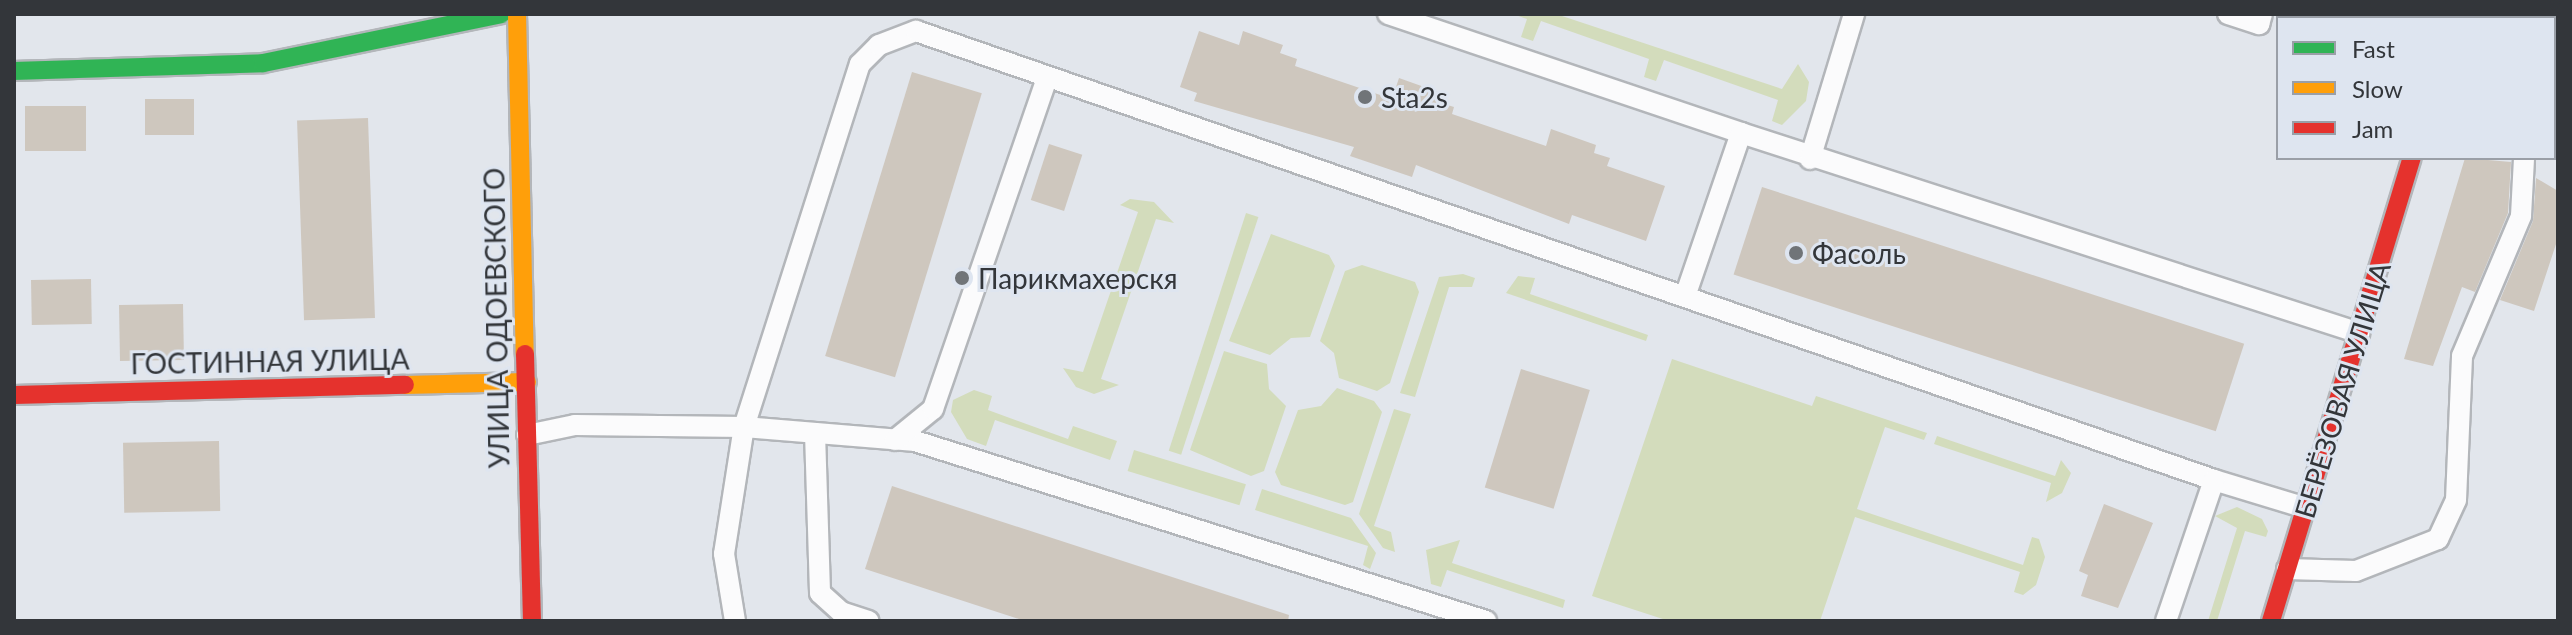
<!DOCTYPE html>
<html>
<head>
<meta charset="utf-8">
<style>
  body { margin:0 }
  #map { position:relative; width:2572px; height:635px; overflow:hidden; background:#e2e6ec; font-family:Lato,sans-serif }
  div>[style] { position:absolute }
  .green>* { inset:0; background:#d3dcbc; transform-origin:0 0 }
  .building>* { inset:0; background:#cec7be; transform-origin:0 0 }
  .roads { filter:drop-shadow(2px 0 #b3b6ba) drop-shadow(-2px 0 #b3b6ba) drop-shadow(0 2px #b3b6ba) drop-shadow(0 -2px #b3b6ba) }
  .lane>* { height:20px; margin:-10px; padding:0 10px; transform-origin:10px; border-radius:10px; background:#fbfbfc }
  .street>* { height:38px; margin:-19px; padding:0 19px; transform-origin:19px; border-radius:19px; background:#fbfbfc }
  .fast>* { height:18px; margin:-9px; padding:0 9px; transform-origin:9px; border-radius:9px; background:#30b455 }
  .slow>* { height:18px; margin:-9px; padding:0 9px; transform-origin:9px; border-radius:9px; background:#ff9f0a }
  .jam>* { height:18px; margin:-9px; padding:0 9px; transform-origin:9px; border-radius:9px; background:#e5322d }
  .dots>* { width:22px; height:22px; translate:-50% -50%; box-sizing:border-box; border:4px solid #dee5f0; border-radius:50% }
  span { translate:-50% -50%; white-space:nowrap; text-align:center; line-height:1.15; -webkit-text-stroke:6px #dee5f0; paint-order:stroke }
  .poi-label { font-size:28px; color:#33363a }
  .left { translate:0 -50%; text-align:left }
  .street-label { font-size:28px; color:#33363a }
  .frame { position:absolute; inset:0; border:16px solid #33363a; pointer-events:none }
  .legend { position:absolute; left:2276px; top:16px; width:280px; height:144px; box-sizing:border-box; background:#dee5f0; border:2px solid #9a9fa7; margin:0; padding:10px 14px; list-style:none; font-size:24px; color:#33363a }
  .legend li { display:flex; align-items:center; gap:16px; height:40px }
  .legend b { width:40px; border:2px solid #9a9fa7 }
</style>
</head>
<body>
<div id="map">
  <div class="green">
    <i style="clip-path:polygon(1513px 14px,1556px 14px,1782px 89px,1798px 64px,1809px 82px,1806px 101px,1782px 125px,1772px 121px,1778px 100px,1664px 60px,1656px 81px,1644px 77px,1649px 59px,1541px 21px,1533px 41px,1521px 37px,1527px 19px)"></i>
    <i style="clip-path:polygon(1130px 199px,1154px 202px,1174px 223px,1156px 219px,1101px 379px,1119px 385px,1094px 394px,1076px 387px,1063px 368px,1083px 372px,1138px 212px,1120px 205px)"></i>
    <i style="left:1246px;top:213px;width:13px;height:250px;rotate:18deg"></i>
    <i style="clip-path:polygon(1271px 234px,1329px 255px,1335px 266px,1310px 337px,1291px 338px,1270px 355px,1229px 341px)"></i>
    <i style="clip-path:polygon(1362px 265px,1415px 282px,1419px 292px,1390px 383px,1377px 391px,1339px 378px,1334px 353px,1320px 341px,1345px 271px)"></i>
    <i style="clip-path:polygon(1463px 274px,1475px 278px,1472px 287px,1449px 287px,1415px 397px,1400px 393px,1439px 277px)"></i>
    <i style="clip-path:polygon(1518px 276px,1535px 278px,1530px 294px,1648px 335px,1646px 341px,1506px 293px)"></i>
    <i style="clip-path:polygon(1224px 351px,1267px 364px,1269px 389px,1286px 406px,1264px 471px,1251px 476px,1190px 450px)"></i>
    <i style="clip-path:polygon(1672px 359px,1812px 406px,1816px 396px,1927px 433px,1924px 440px,1885px 427px,1857px 509px,2023px 565px,2032px 537px,2039px 539px,2045px 557px,2036px 585px,2023px 595px,2014px 592px,2020px 572px,1855px 517px,1820px 621px,1669px 621px,1592px 596px)"></i>
    <i style="clip-path:polygon(1337px 388px,1374px 401px,1382px 412px,1353px 502px,1345px 505px,1281px 485px,1275px 472px,1298px 410px,1321px 406px)"></i>
    <i style="clip-path:polygon(974px 390px,992px 396px,988px 410px,1068px 439px,1073px 426px,1117px 441px,1110px 460px,995px 420px,986px 446px,967px 439px,951px 412px,953px 400px)"></i>
    <i style="clip-path:polygon(1394px 409px,1411px 414px,1374px 526px,1391px 532px,1395px 552px,1383px 548px,1359px 514px)"></i>
    <i style="clip-path:polygon(1937px 436px,2055px 476px,2061px 460px,2071px 473px,2062px 493px,2046px 502px,2051px 483px,1934px 444px)"></i>
    <i style="left:1134px;top:450px;width:117px;height:22px;rotate:17deg"></i>
    <i style="clip-path:polygon(1262px 489px,1351px 518px,1376px 553px,1370px 569px,1363px 565px,1368px 546px,1255px 510px)"></i>
    <i style="clip-path:polygon(2237px 507px,2262px 519px,2268px 531px,2266px 537px,2245px 531px,2217px 621px,2208px 621px,2237px 528px,2215px 516px)"></i>
    <i style="clip-path:polygon(1460px 540px,1452px 563px,1565px 600px,1563px 608px,1447px 570px,1441px 587px,1431px 584px,1426px 550px)"></i>
  </div>
  <div class="building">
    <i style="clip-path:polygon(1199px 31px,1239px 45px,1243px 31px,1283px 45px,1280px 53px,1297px 59px,1295px 66px,1392px 99px,1399px 78px,1441px 93px,1438px 102px,1454px 107px,1452px 114px,1546px 146px,1551px 129px,1596px 145px,1594px 153px,1610px 158px,1607px 166px,1665px 186px,1646px 241px,1572px 215px,1569px 224px,1416px 165px,1412px 177px,1350px 156px,1354px 147px,1194px 101px,1197px 93px,1180px 87px)"></i>
    <i style="left:912px;top:72px;width:73px;height:297px;rotate:17deg"></i>
    <i style="left:194px;top:99px;width:36px;height:49px;rotate:90deg"></i>
    <i style="left:25px;top:106px;width:61px;height:45px"></i>
    <i style="left:368px;top:118px;width:200px;height:71px;rotate:88deg"></i>
    <i style="left:1049px;top:144px;width:35px;height:59px;rotate:18deg"></i>
    <i style="clip-path:polygon(2465px 158px,2511px 162px,2508px 213px,2475px 292px,2462px 287px,2433px 366px,2404px 359px)"></i>
    <i style="clip-path:polygon(2536px 178px,2558px 191px,2558px 238px,2534px 311px,2500px 300px,2533px 221px)"></i>
    <i style="left:1762px;top:187px;width:507px;height:92px;rotate:18deg"></i>
    <i style="left:91px;top:279px;width:45px;height:60px;rotate:89deg"></i>
    <i style="left:183px;top:304px;width:56px;height:64px;rotate:89deg"></i>
    <i style="left:1521px;top:369px;width:72px;height:124px;rotate:17deg"></i>
    <i style="left:219px;top:441px;width:70px;height:96px;rotate:89deg"></i>
    <i style="clip-path:polygon(892px 486px,1289px 615px,1288px 621px,1025px 621px,865px 569px)"></i>
    <i style="clip-path:polygon(2104px 504px,2153px 523px,2118px 608px,2081px 596px,2088px 575px,2079px 571px)"></i>
  </div>
  <div class="roads">
    <div class="lane">
      <i style="left:1388px;top:14px;width:373px;rotate:18.6deg"></i>
      <i style="left:1741px;top:133px;width:173px;rotate:108.9deg"></i>
      <i style="left:2228px;top:14px;width:33px;rotate:18deg"></i>
      <i style="left:2259px;top:24px;width:10px;rotate:-73deg"></i>
      <i style="left:2554px;top:52px;width:10px;rotate:-66deg"></i>
      <i style="left:1741px;top:133px;width:650px;rotate:17.93deg"></i>
      <i style="left:1810px;top:159px;width:152px;rotate:-73.1deg"></i>
      <i style="left:815px;top:433px;width:160px;rotate:88.2deg"></i>
      <i style="left:820px;top:593px;width:28px;rotate:42deg"></i>
      <i style="left:841px;top:612px;width:29px;rotate:18deg"></i>
      <i style="left:527px;top:435px;width:49px;rotate:-11.8deg"></i>
      <i style="left:575px;top:425px;width:169px;rotate:0.7deg"></i>
      <i style="left:744px;top:427px;width:172px;rotate:4.7deg"></i>
      <i style="left:915px;top:441px;width:599px;rotate:17.5deg"></i>
      <i style="left:895px;top:440px;width:49px;rotate:-39.2deg"></i>
      <i style="left:933px;top:409px;width:351px;rotate:-71deg"></i>
      <i style="left:2214px;top:480px;width:96px;rotate:16.9deg"></i>
      <i style="left:2287px;top:569px;width:69px;rotate:1.7deg"></i>
      <i style="left:2356px;top:571px;width:88px;rotate:-21.3deg"></i>
      <i style="left:2438px;top:539px;width:43px;rotate:-65.2deg"></i>
      <i style="left:2456px;top:500px;width:144px;rotate:-87.6deg"></i>
      <i style="left:2462px;top:356px;width:152px;rotate:-67.1deg"></i>
      <i style="left:2521px;top:216px;width:58px;rotate:-87deg"></i>
      <i style="left:735px;top:621px;width:68px;rotate:-99.3deg"></i>
      <i style="left:724px;top:554px;width:129px;rotate:-81.1deg"></i>
      <i style="left:744px;top:427px;width:381px;rotate:-72.3deg"></i>
      <i style="left:860px;top:64px;width:27px;rotate:-45deg"></i>
      <i style="left:879px;top:45px;width:40px;rotate:-21deg"></i>
      <i style="left:916px;top:31px;width:1373px;rotate:19.08deg"></i>
      <i style="left:2214px;top:480px;width:149px;rotate:108.8deg"></i>
    </div>
    <div class="street">
      <i style="left:2454px;top:18px;width:4px;rotate:-63deg"></i>
    </div>
    <div class="fast">
      <i style="left:14px;top:71px;width:249px;rotate:-1.8deg"></i>
      <i style="left:263px;top:63px;width:243px;rotate:-11.6deg"></i>
    </div>
    <div class="slow">
      <i style="left:517px;top:14px;width:340px;rotate:88.7deg"></i>
      <i style="left:405px;top:385px;width:122px;rotate:-1.4deg"></i>
    </div>
    <div class="jam">
      <i style="left:525px;top:354px;width:267px;rotate:88.5deg"></i>
      <i style="left:14px;top:395px;width:391px;rotate:-1.5deg"></i>
      <i style="left:2271px;top:621px;width:484px;rotate:-73.1deg"></i>
    </div>
  </div>
  <div class="dots">
    <i style="left:1365px;top:97px;background:#707478"></i>
    <i style="left:1796px;top:253px;background:#707478"></i>
    <i style="left:962px;top:278px;background:#707478"></i>
  </div>
  <div class="poi-label">
    <span class="left" style="left:1381px;top:97px">Sta2s</span>
    <span class="left" style="left:1812px;top:253px">Фасоль</span>
    <span class="left" style="left:978px;top:278px">Парикмахерскя</span>
  </div>
  <div class="street-label">
    <span style="left:496px;top:318px;rotate:-91deg">УЛИЦА ОДОЕВСКОГО</span>
    <span style="left:270px;top:361px;rotate:-1deg">ГОСТИННАЯ УЛИЦА</span>
    <span style="left:2342px;top:390px;rotate:-73deg">БЕРЁЗОВАЯ УЛИЦА</span>
  </div>
  <div class="frame"></div>
  <ul class="legend">
  <li><b style="height:10px;background:#30b455"></b>Fast</li>
  <li><b style="height:10px;background:#ff9f0a"></b>Slow</li>
  <li><b style="height:10px;background:#e5322d"></b>Jam</li>
  </ul>
</div>
</body>
</html>
